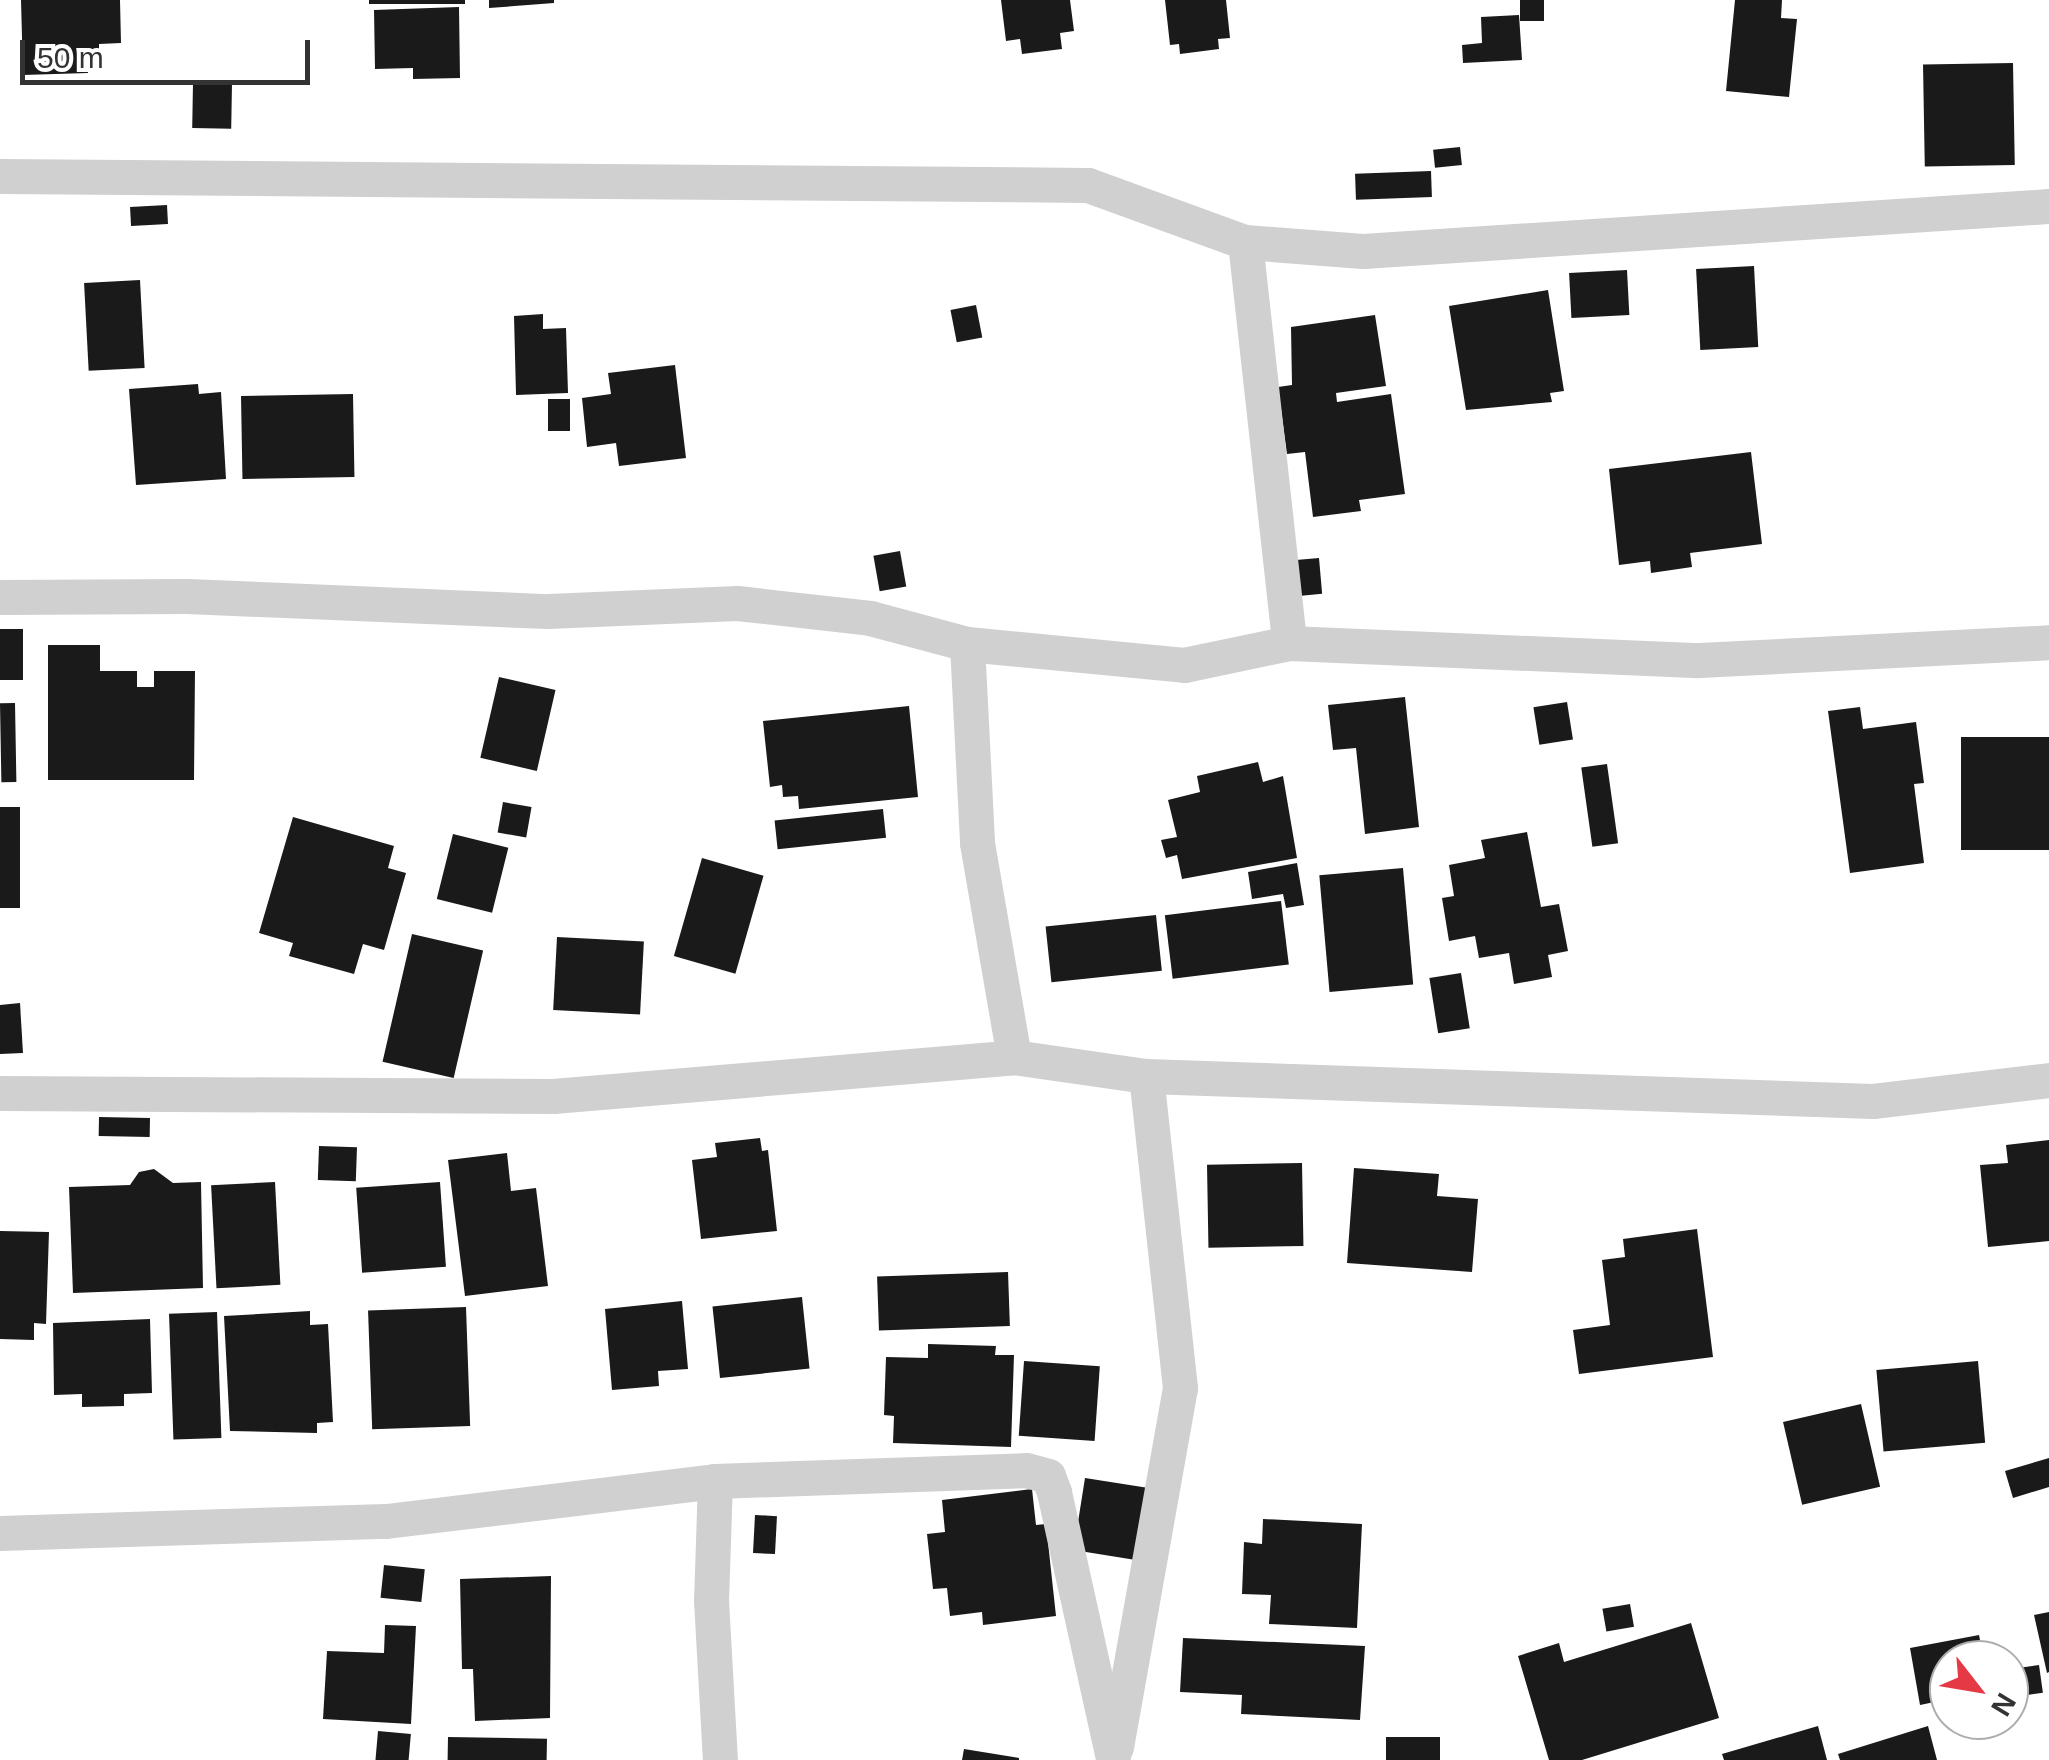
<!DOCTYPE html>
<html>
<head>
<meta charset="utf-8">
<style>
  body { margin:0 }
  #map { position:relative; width:2049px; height:1760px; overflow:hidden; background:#fff; font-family:Helvetica,sans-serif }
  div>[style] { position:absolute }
  .building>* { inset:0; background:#1a1a1a; transform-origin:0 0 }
  .street>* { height:35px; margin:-17.5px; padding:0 17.5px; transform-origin:17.5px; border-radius:17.5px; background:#d0d0d0 }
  span { translate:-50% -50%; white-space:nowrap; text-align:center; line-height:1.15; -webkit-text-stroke:10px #fff; paint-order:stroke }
  .north { position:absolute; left:1929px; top:1640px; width:100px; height:100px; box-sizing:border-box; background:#fff; border:2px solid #adadad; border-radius:50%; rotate:121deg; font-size:28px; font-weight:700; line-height:40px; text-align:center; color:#333 }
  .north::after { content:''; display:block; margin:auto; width:35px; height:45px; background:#e63946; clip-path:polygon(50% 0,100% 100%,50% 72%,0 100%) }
  .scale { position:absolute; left:20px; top:40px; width:290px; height:45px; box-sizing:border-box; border:5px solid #333; border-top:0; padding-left:12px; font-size:30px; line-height:35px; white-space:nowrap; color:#333; -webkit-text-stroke:8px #fff; paint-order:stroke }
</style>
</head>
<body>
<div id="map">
  <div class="building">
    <i style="clip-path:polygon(21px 0,120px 0,121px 43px,99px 44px,99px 57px,87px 58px,88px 73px,23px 75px)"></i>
    <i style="left:369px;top:0;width:96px;height:4px"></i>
    <i style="clip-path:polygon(489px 0,554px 0,554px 3px,489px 8px)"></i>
    <i style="clip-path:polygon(1001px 0,1070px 0,1074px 31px,1060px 33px,1062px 49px,1022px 54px,1020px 39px,1006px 41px)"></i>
    <i style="clip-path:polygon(1165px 0,1226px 0,1230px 38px,1218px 39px,1219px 49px,1180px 54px,1179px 44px,1170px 45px)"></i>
    <i style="left:1520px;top:0;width:24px;height:21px"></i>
    <i style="clip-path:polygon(1735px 0,1782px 0,1781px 18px,1797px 19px,1789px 97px,1726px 91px)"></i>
    <i style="clip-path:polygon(459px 7px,460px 78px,413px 79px,413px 68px,375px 69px,374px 10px)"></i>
    <i style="clip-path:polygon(1519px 15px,1522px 60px,1463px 63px,1462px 45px,1482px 43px,1481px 17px)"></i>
    <i style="left:2013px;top:63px;width:102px;height:90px;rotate:89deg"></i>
    <i style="left:193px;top:83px;width:39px;height:45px;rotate:1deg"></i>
    <i style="left:1460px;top:147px;width:18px;height:27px;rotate:84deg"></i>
    <i style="left:1431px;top:171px;width:26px;height:76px;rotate:88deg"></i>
    <i style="left:167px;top:205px;width:19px;height:37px;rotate:87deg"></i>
    <i style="left:1754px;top:266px;width:81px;height:58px;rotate:87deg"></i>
    <i style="left:1627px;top:270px;width:45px;height:58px;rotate:87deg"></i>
    <i style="left:140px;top:280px;width:88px;height:56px;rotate:87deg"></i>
    <i style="clip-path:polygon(1548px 290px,1564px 391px,1550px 393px,1552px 402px,1466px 410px,1449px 306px)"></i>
    <i style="left:976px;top:305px;width:33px;height:26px;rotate:79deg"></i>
    <i style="clip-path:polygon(543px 314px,543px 329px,566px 328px,568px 393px,516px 395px,514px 316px)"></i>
    <i style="clip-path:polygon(1375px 315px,1386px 386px,1336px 393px,1337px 402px,1391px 394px,1405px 494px,1359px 500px,1361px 511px,1313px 517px,1305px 452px,1287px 454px,1278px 387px,1292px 385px,1291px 327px)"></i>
    <i style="clip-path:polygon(675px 365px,686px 458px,619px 466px,616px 443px,587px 447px,582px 398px,611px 394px,608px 373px)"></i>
    <i style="clip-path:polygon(198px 384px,199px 394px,221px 392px,226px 479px,136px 485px,129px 389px)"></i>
    <i style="left:353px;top:394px;width:83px;height:112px;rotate:89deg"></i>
    <i style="left:548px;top:399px;width:22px;height:32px"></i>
    <i style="clip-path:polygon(1751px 452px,1762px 544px,1690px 553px,1692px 567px,1651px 573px,1650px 561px,1619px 565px,1609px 469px)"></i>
    <i style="left:900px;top:551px;width:36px;height:27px;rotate:80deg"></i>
    <i style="left:1319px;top:558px;width:36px;height:26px;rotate:85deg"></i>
    <i style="left:0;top:629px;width:23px;height:51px"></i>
    <i style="clip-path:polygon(48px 645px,100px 645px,100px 671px,137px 671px,137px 687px,154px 687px,154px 671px,195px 671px,194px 780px,48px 780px)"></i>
    <i style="left:499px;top:677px;width:58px;height:83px;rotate:13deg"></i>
    <i style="clip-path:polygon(1405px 697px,1419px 827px,1365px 834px,1356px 748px,1333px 750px,1328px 705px)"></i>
    <i style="left:1567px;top:702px;width:38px;height:34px;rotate:81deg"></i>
    <i style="left:15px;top:703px;width:79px;height:15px;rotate:89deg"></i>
    <i style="clip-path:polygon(909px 706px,918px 797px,799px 809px,798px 796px,783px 797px,782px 785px,770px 787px,763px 721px)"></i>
    <i style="clip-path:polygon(1860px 707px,1863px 729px,1916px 722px,1924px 783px,1914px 784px,1924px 863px,1850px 873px,1828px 711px)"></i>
    <i style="left:2049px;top:737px;width:113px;height:88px;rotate:90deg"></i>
    <i style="clip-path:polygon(1258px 762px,1263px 782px,1283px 776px,1297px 858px,1182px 879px,1177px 855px,1166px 858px,1161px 840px,1177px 837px,1168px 800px,1200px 792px,1197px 776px)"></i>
    <i style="left:1607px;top:764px;width:80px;height:26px;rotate:82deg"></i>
    <i style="left:503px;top:802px;width:29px;height:31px;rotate:10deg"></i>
    <i style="left:0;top:807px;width:20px;height:101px"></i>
    <i style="left:883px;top:809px;width:29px;height:109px;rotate:84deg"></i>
    <i style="clip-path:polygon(293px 817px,394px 846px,388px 868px,406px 873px,384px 950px,363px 944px,354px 974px,289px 956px,293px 943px,259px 933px)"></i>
    <i style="clip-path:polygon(1527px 832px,1541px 907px,1559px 904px,1568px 951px,1548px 955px,1552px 977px,1514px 984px,1509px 953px,1479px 958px,1475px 936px,1449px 941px,1442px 898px,1454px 896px,1449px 865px,1485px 858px,1481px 840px)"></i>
    <i style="left:453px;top:834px;width:57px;height:67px;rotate:14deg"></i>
    <i style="left:702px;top:858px;width:64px;height:102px;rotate:16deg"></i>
    <i style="clip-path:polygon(1297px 863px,1304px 905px,1286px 908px,1283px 894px,1252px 899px,1248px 872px)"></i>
    <i style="left:1403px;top:868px;width:117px;height:84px;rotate:85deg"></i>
    <i style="left:1281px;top:901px;width:64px;height:117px;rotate:83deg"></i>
    <i style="left:1156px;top:915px;width:56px;height:111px;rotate:84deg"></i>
    <i style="left:412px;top:934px;width:73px;height:131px;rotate:13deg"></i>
    <i style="left:557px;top:937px;width:87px;height:73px;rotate:3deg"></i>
    <i style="left:1461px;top:973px;width:56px;height:32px;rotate:81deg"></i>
    <i style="clip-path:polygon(20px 1003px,23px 1053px,0 1054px,0 1005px)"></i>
    <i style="left:99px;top:1117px;width:51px;height:19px;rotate:1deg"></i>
    <i style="clip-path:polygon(760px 1138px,762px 1151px,768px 1150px,777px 1231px,701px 1239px,692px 1160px,717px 1157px,715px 1143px)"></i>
    <i style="clip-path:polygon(2049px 1140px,2049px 1241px,1988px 1247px,1980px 1165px,2008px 1163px,2006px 1145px)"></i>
    <i style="left:319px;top:1146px;width:38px;height:34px;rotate:2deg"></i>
    <i style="clip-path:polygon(507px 1153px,511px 1191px,536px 1188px,548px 1286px,465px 1296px,448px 1160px)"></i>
    <i style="left:1302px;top:1163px;width:83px;height:95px;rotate:89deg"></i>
    <i style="clip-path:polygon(1354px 1168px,1439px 1174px,1437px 1196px,1478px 1199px,1472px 1272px,1347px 1263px)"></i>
    <i style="clip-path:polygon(154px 1169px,173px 1183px,201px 1182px,203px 1288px,73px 1293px,69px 1187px,130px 1185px,139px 1172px)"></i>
    <i style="left:275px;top:1182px;width:103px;height:64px;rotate:87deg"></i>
    <i style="left:440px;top:1182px;width:85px;height:84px;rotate:86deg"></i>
    <i style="clip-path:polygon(1697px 1229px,1713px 1357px,1579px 1374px,1573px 1330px,1610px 1325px,1602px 1260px,1625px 1257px,1623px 1239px)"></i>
    <i style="clip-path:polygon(0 1231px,49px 1232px,46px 1324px,34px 1323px,34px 1340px,0 1339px)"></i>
    <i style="left:1008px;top:1272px;width:54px;height:131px;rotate:88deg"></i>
    <i style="left:802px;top:1297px;width:72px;height:90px;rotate:84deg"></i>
    <i style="clip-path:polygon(682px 1301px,688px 1369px,658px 1371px,659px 1386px,612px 1390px,605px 1309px)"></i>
    <i style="left:466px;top:1307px;width:119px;height:98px;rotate:88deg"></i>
    <i style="clip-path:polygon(310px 1311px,310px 1325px,328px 1324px,333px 1422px,317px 1423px,317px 1433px,230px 1431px,224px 1316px)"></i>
    <i style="left:217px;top:1312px;width:126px;height:48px;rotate:88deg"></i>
    <i style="clip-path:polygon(150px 1319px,152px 1393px,124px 1394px,124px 1406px,82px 1407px,82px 1394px,54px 1395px,53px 1323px)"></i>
    <i style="clip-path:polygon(928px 1344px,996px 1346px,995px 1355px,1014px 1355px,1011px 1447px,893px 1443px,894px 1416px,884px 1415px,886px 1357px,928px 1358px)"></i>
    <i style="left:1024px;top:1361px;width:76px;height:75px;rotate:4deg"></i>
    <i style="left:1978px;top:1361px;width:82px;height:102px;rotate:85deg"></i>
    <i style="left:1861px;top:1404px;width:85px;height:80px;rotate:77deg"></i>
    <i style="clip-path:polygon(2049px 1458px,2049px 1487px,2013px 1498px,2005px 1471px)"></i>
    <i style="left:1085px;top:1478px;width:66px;height:73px;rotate:9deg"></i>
    <i style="clip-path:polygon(1032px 1489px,1036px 1525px,1046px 1524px,1056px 1616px,983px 1625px,982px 1612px,950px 1616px,947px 1588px,933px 1589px,927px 1534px,945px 1532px,942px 1500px)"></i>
    <i style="left:755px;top:1515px;width:22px;height:38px;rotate:3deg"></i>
    <i style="clip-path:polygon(1263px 1519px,1362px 1524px,1357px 1628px,1269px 1624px,1271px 1595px,1242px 1594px,1244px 1542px,1262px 1544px)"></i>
    <i style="left:384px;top:1565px;width:41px;height:33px;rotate:6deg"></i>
    <i style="clip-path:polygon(551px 1576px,550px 1718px,475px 1721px,473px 1669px,462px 1669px,460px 1579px)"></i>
    <i style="left:1630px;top:1604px;width:23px;height:28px;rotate:80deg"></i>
    <i style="clip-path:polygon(2049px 1612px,2049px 1672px,2047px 1673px,2034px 1615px)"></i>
    <i style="clip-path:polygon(1691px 1623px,1719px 1718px,1582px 1760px,1549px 1760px,1518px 1656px,1559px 1643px,1564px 1662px)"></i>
    <i style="clip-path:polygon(385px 1625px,416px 1626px,411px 1724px,323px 1719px,327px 1651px,384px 1653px)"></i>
    <i style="clip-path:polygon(1979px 1635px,1984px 1660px,1949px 1660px,1949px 1699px,1920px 1705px,1910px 1648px)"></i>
    <i style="clip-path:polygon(1183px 1638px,1365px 1646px,1360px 1720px,1241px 1714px,1242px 1695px,1180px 1692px)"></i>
    <i style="left:2039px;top:1665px;width:28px;height:30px;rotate:82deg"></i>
    <i style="clip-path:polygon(1818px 1726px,1827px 1760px,1724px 1760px,1722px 1754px)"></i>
    <i style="clip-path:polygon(1928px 1726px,1937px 1760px,1840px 1760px,1838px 1754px)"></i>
    <i style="left:378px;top:1731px;width:33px;height:29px;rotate:5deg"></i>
    <i style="left:448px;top:1737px;width:99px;height:23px;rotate:1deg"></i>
    <i style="left:1386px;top:1737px;width:54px;height:23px"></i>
    <i style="clip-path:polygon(964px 1749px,1019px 1758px,1019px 1760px,962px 1760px)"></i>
  </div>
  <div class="street">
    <i style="left:0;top:176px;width:1088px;rotate:0.47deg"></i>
    <i style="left:1088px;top:185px;width:167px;rotate:20deg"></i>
    <i style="left:1245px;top:242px;width:118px;rotate:4.4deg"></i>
    <i style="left:1363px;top:251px;width:687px;rotate:-3.75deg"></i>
    <i style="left:1245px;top:242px;width:403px;rotate:83.7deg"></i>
    <i style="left:0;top:597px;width:187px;rotate:-0.3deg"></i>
    <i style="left:187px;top:596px;width:361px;rotate:2.4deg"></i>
    <i style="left:548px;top:611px;width:189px;rotate:-2.4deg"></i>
    <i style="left:737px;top:603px;width:134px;rotate:6.4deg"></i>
    <i style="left:870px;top:618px;width:100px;rotate:15deg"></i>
    <i style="left:967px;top:644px;width:218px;rotate:5.5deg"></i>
    <i style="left:1184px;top:665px;width:107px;rotate:-11.8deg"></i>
    <i style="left:1289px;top:643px;width:410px;rotate:2.4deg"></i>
    <i style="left:1699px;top:660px;width:350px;rotate:-2.9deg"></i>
    <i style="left:967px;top:644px;width:199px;rotate:87.1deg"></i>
    <i style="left:977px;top:843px;width:217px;rotate:80.2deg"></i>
    <i style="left:0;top:1093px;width:553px;rotate:0.31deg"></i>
    <i style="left:553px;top:1096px;width:463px;rotate:-4.8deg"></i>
    <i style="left:1014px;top:1057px;width:133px;rotate:8.2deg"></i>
    <i style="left:1146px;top:1076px;width:727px;rotate:1.97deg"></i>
    <i style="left:1873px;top:1101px;width:177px;rotate:-6.8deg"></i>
    <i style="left:715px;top:1481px;width:119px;rotate:91.9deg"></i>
    <i style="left:711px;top:1600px;width:160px;rotate:86.8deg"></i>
    <i style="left:0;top:1533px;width:386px;rotate:-1.8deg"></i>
    <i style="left:386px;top:1521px;width:331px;rotate:-6.9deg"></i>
    <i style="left:715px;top:1481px;width:311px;rotate:-2deg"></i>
    <i style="left:1026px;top:1470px;width:23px;rotate:15deg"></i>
    <i style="left:1048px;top:1476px;width:17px;rotate:69deg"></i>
    <i style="left:1054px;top:1492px;width:272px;rotate:77.5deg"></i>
    <i style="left:1116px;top:1747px;width:365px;rotate:-79.9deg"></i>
    <i style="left:1180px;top:1388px;width:314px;rotate:-96.2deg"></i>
  </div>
  <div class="north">N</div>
  <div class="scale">50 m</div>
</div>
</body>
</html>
